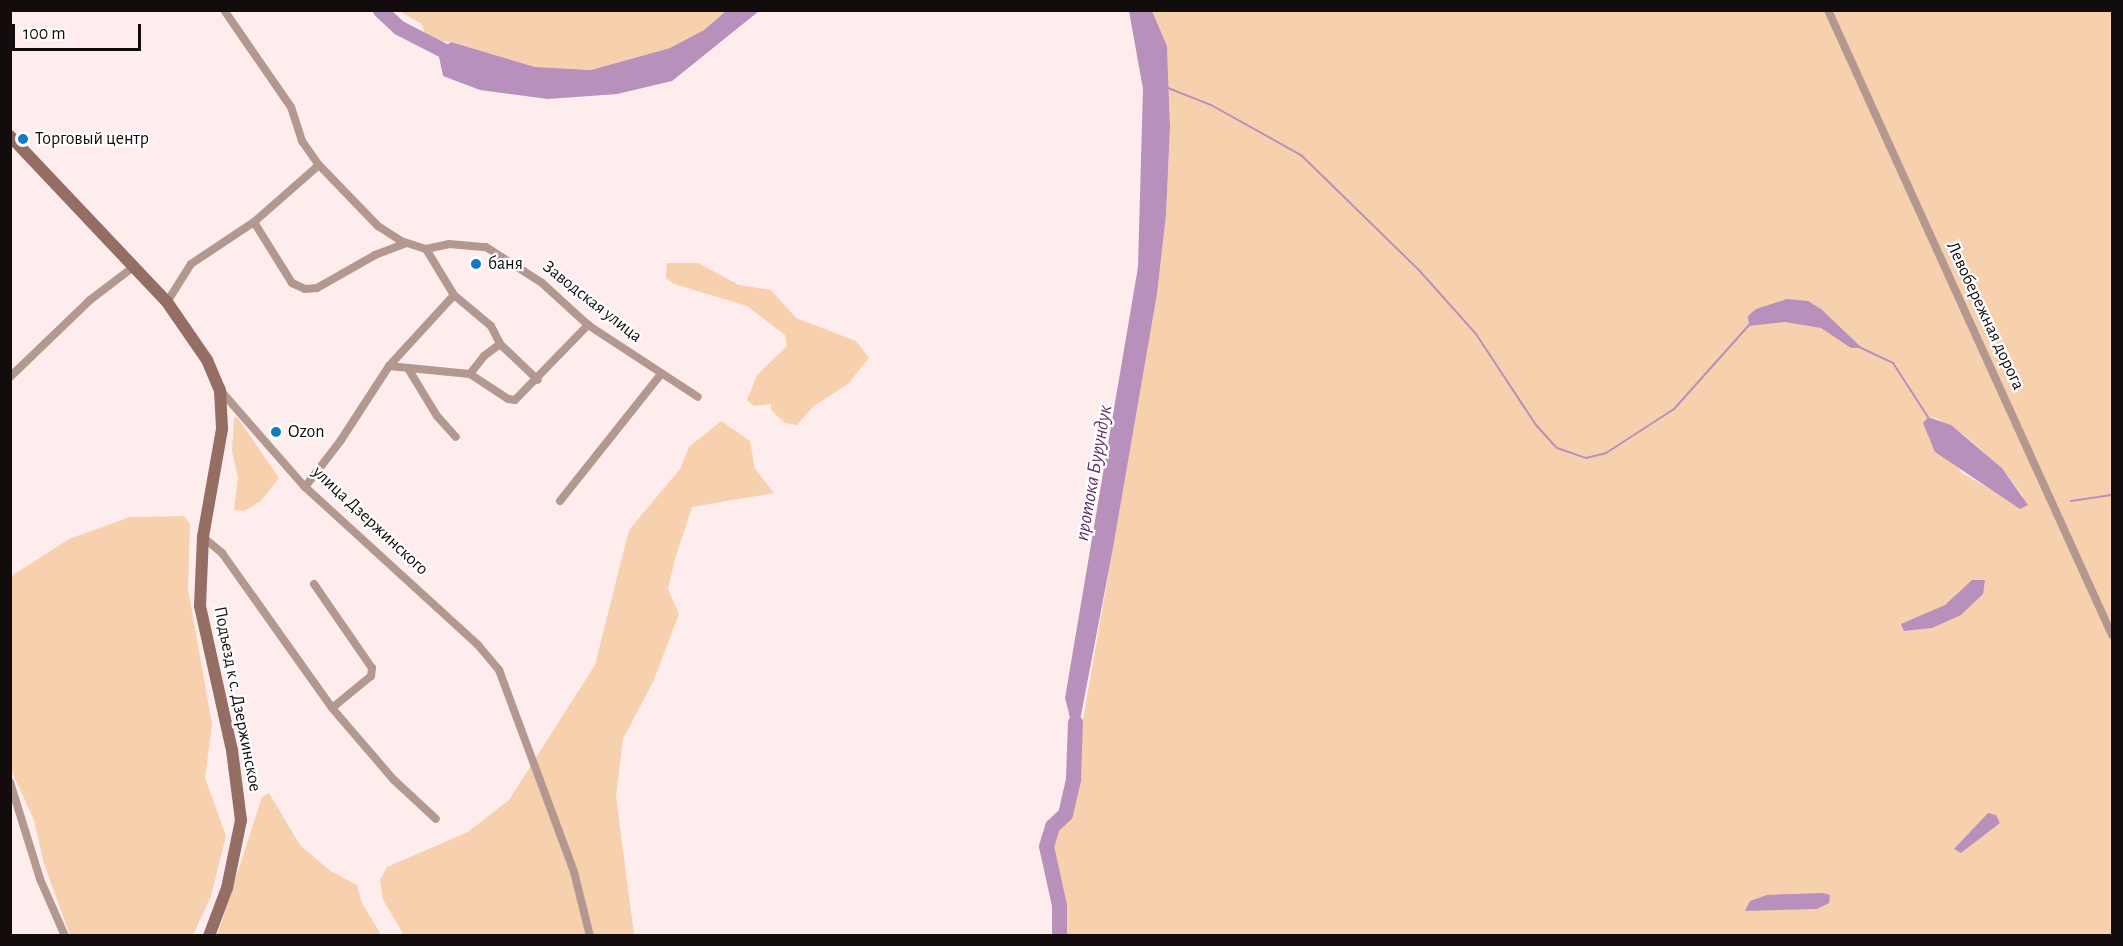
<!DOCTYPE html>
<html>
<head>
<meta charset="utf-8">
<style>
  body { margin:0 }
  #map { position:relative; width:2123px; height:946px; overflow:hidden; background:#ffeced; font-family:"Alegreya Sans",sans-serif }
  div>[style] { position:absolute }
  .green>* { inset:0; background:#f7d1ae }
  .water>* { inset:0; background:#b890bc }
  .stream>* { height:2px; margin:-1px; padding:0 1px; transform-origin:1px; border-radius:1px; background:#b890bc }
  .river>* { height:15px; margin:-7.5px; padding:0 7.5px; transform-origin:7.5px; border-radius:7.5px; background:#b890bc }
  .street>* { height:8px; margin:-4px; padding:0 4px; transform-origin:4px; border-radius:4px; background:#b39890 }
  .secondary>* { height:12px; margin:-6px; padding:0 6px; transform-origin:6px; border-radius:6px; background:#946e62 }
  .dots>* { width:16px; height:16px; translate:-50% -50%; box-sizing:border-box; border:3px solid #fefefe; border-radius:50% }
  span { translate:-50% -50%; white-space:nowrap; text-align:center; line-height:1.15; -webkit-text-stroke:4.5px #fefefe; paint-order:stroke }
  .poi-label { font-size:18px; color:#130c0d }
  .left { translate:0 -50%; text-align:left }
  .street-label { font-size:18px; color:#130c0d }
  .water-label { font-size:20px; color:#602e65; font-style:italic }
  .frame { position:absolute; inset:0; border:12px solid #130c0d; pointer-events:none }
  .scale { position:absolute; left:12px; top:24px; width:129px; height:27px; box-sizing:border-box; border:3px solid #130c0d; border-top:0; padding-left:8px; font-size:18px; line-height:21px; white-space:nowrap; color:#130c0d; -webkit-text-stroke:4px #fefefe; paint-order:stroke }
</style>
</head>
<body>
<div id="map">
  <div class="green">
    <i style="clip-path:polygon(399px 11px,726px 11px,704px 30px,670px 48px,591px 70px,535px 67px,451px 42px,427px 41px,422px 24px)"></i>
    <i style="clip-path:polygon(evenodd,1152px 11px,2112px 11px,2112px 935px,1059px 935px,1059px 905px,1046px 846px,1052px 826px,1065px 814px,1073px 778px,1076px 741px,1083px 720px,1157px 294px,1166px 215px,1170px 127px,1167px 46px,1152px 11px,1928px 417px,1936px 418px,1964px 435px,2002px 468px,2024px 497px,2010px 500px,1962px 473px,1923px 423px,1928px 417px)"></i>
    <i style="clip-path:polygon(667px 263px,698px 263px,739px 285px,771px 290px,796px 318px,856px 341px,869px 358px,848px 384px,814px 406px,797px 425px,785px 423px,771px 410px,771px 404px,754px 406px,747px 400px,757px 375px,787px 346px,785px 335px,747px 306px,674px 284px,666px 278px)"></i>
    <i style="clip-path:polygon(237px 417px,279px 478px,261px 501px,244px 511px,234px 510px,238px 478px,232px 451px,234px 418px)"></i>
    <i style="clip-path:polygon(721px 421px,750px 441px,755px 469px,774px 493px,692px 507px,675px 559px,668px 589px,679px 614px,653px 682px,623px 739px,616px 796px,634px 935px,404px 935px,383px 900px,380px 880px,387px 867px,468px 832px,509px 800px,595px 665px,629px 530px,680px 469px,689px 447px)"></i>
    <i style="clip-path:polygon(184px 516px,190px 524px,188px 589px,212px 724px,205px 778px,226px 836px,211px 896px,193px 935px,70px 935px,44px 864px,34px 820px,11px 770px,11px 582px,13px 575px,69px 539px,130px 517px)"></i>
    <i style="clip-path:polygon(269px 793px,300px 845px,329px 870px,357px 885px,362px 903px,381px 935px,217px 936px,262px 797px)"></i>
  </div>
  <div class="water">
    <i style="clip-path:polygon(726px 11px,759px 11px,672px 81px,617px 94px,548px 99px,480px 90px,443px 76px,438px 52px,451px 42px,535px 67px,591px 70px,670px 48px,704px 30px)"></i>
    <i style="clip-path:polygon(1129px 11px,1152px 11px,1167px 46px,1170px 127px,1166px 215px,1157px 294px,1113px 548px,1076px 741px,1065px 698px,1138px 267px,1143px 89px)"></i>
    <i style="clip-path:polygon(1787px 299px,1808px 301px,1821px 309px,1862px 348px,1851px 348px,1821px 328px,1785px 322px,1749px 326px,1748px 316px,1756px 309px)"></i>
    <i style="clip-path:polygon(1928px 417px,1951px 425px,2002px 468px,2028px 505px,2020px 509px,1935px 452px,1923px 423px)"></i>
    <i style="clip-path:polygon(1972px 580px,1985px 580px,1983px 594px,1961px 615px,1932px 628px,1904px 631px,1901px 624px,1945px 605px)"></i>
    <i style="clip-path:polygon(1988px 813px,1996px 815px,2000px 823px,1961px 853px,1954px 849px)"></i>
    <i style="clip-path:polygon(1823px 893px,1830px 895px,1829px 903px,1817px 909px,1745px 911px,1750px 901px,1767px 895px)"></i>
  </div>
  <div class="stream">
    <i style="left:1168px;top:88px;width:46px;rotate:21.6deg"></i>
    <i style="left:1211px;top:105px;width:103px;rotate:29.1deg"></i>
    <i style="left:1301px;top:155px;width:163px;rotate:44.3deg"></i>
    <i style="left:1418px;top:269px;width:87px;rotate:48.3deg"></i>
    <i style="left:1476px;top:334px;width:109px;rotate:56.6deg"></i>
    <i style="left:1536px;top:425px;width:31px;rotate:48deg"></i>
    <i style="left:1557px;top:448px;width:31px;rotate:19deg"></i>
    <i style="left:1586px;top:458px;width:21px;rotate:-14deg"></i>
    <i style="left:1606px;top:453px;width:81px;rotate:-32.9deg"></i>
    <i style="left:1674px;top:409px;width:114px;rotate:-48.2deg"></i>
    <i style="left:1859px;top:347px;width:38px;rotate:25deg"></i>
    <i style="left:1893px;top:363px;width:64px;rotate:57.1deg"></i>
    <i style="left:2071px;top:501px;width:41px;rotate:-8.3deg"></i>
  </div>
  <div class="river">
    <i style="left:380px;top:10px;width:25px;rotate:43deg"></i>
    <i style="left:398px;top:27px;width:68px;rotate:27.3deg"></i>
    <i style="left:1059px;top:936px;width:31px;rotate:-90deg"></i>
    <i style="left:1059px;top:905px;width:60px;rotate:-102.4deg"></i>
    <i style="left:1046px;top:846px;width:21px;rotate:-73deg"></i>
    <i style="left:1052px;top:826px;width:18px;rotate:-43deg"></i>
    <i style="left:1065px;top:814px;width:37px;rotate:-77deg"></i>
    <i style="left:1073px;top:778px;width:56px;rotate:-88deg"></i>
  </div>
  <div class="street">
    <i style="left:224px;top:10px;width:118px;rotate:55.4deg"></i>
    <i style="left:291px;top:107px;width:36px;rotate:72deg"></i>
    <i style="left:302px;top:141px;width:29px;rotate:55deg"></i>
    <i style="left:319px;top:165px;width:85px;rotate:46deg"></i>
    <i style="left:378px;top:226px;width:27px;rotate:33deg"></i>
    <i style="left:401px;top:241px;width:26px;rotate:18deg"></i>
    <i style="left:426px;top:249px;width:54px;rotate:58.7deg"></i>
    <i style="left:454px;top:295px;width:48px;rotate:40deg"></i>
    <i style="left:491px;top:326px;width:20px;rotate:63deg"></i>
    <i style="left:500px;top:344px;width:52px;rotate:43.5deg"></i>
    <i style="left:1828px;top:10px;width:686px;rotate:65.56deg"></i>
    <i style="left:254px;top:222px;width:72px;rotate:58.1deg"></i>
    <i style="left:292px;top:283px;width:14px;rotate:25deg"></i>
    <i style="left:305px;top:289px;width:12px;rotate:-5deg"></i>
    <i style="left:317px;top:288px;width:67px;rotate:-29.6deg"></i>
    <i style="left:375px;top:255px;width:33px;rotate:-21deg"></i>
    <i style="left:426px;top:249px;width:24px;rotate:-12deg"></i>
    <i style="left:449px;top:244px;width:37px;rotate:5deg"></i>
    <i style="left:486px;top:247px;width:67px;rotate:32.7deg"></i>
    <i style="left:542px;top:283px;width:62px;rotate:42.4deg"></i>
    <i style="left:588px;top:325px;width:131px;rotate:33.2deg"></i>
    <i style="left:167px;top:302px;width:45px;rotate:-57.7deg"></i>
    <i style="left:191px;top:264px;width:76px;rotate:-33.7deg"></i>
    <i style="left:254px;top:222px;width:86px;rotate:-41.2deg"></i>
    <i style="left:389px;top:366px;width:81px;rotate:5.6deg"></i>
    <i style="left:470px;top:374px;width:45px;rotate:33.3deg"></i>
    <i style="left:508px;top:399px;width:7px;rotate:8deg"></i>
    <i style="left:515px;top:400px;width:105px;rotate:-45.8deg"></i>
    <i style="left:409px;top:370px;width:54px;rotate:58.7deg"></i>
    <i style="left:437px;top:416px;width:28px;rotate:48deg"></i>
    <i style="left:470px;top:374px;width:23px;rotate:-52deg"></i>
    <i style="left:484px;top:356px;width:20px;rotate:-37deg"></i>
    <i style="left:10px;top:377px;width:111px;rotate:-43.9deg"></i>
    <i style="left:90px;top:300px;width:53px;rotate:-37.3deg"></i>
    <i style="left:220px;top:390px;width:129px;rotate:48.8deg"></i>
    <i style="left:305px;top:487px;width:234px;rotate:42.4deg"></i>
    <i style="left:478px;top:645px;width:33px;rotate:50deg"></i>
    <i style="left:499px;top:670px;width:215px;rotate:69.6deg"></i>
    <i style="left:574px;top:872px;width:66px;rotate:76deg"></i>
    <i style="left:305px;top:487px;width:59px;rotate:-52.5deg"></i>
    <i style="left:341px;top:440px;width:88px;rotate:-57deg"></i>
    <i style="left:389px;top:366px;width:96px;rotate:-47.5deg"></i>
    <i style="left:560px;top:501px;width:162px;rotate:-51.5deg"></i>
    <i style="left:203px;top:537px;width:25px;rotate:40deg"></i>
    <i style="left:222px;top:553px;width:190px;rotate:54.6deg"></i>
    <i style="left:332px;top:708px;width:95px;rotate:49.3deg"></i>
    <i style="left:394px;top:780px;width:57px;rotate:42.9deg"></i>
    <i style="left:314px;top:584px;width:102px;rotate:55.4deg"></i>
    <i style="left:372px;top:668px;width:8px;rotate:97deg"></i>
    <i style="left:371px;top:676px;width:50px;rotate:140.6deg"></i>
    <i style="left:10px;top:782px;width:102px;rotate:72.8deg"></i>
    <i style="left:40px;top:879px;width:62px;rotate:66.3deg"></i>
  </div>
  <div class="secondary">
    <i style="left:10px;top:136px;width:228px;rotate:46.6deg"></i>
    <i style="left:167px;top:302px;width:70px;rotate:55.4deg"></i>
    <i style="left:207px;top:360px;width:33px;rotate:67deg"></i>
    <i style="left:220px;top:390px;width:39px;rotate:87deg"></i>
    <i style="left:222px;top:429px;width:110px;rotate:100deg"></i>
    <i style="left:203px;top:537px;width:69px;rotate:92.5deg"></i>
    <i style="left:200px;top:606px;width:148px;rotate:77.5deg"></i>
    <i style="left:232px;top:750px;width:71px;rotate:82.7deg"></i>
    <i style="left:241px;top:820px;width:69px;rotate:101.6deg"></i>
    <i style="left:227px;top:888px;width:51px;rotate:110.6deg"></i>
  </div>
  <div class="dots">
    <i style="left:23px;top:139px;background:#137ac5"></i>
    <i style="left:476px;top:264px;background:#137ac5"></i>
    <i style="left:276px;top:432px;background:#137ac5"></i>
  </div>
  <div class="poi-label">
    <span class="left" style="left:35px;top:139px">Торговый центр</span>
    <span class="left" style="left:488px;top:264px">баня</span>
    <span class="left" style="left:288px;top:432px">Ozon</span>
  </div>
  <div class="street-label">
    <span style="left:592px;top:302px;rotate:38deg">Заводская улица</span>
    <span style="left:1985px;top:316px;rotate:65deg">Левобережная дорога</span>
    <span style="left:370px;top:521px;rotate:43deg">улица Дзержинского</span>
    <span style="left:237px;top:699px;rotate:79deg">Подъезд к с. Дзержинское</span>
  </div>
  <div class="water-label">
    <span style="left:1094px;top:473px;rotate:-80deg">протока Бурундук</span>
  </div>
  <div class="frame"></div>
  <div class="scale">100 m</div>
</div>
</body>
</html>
